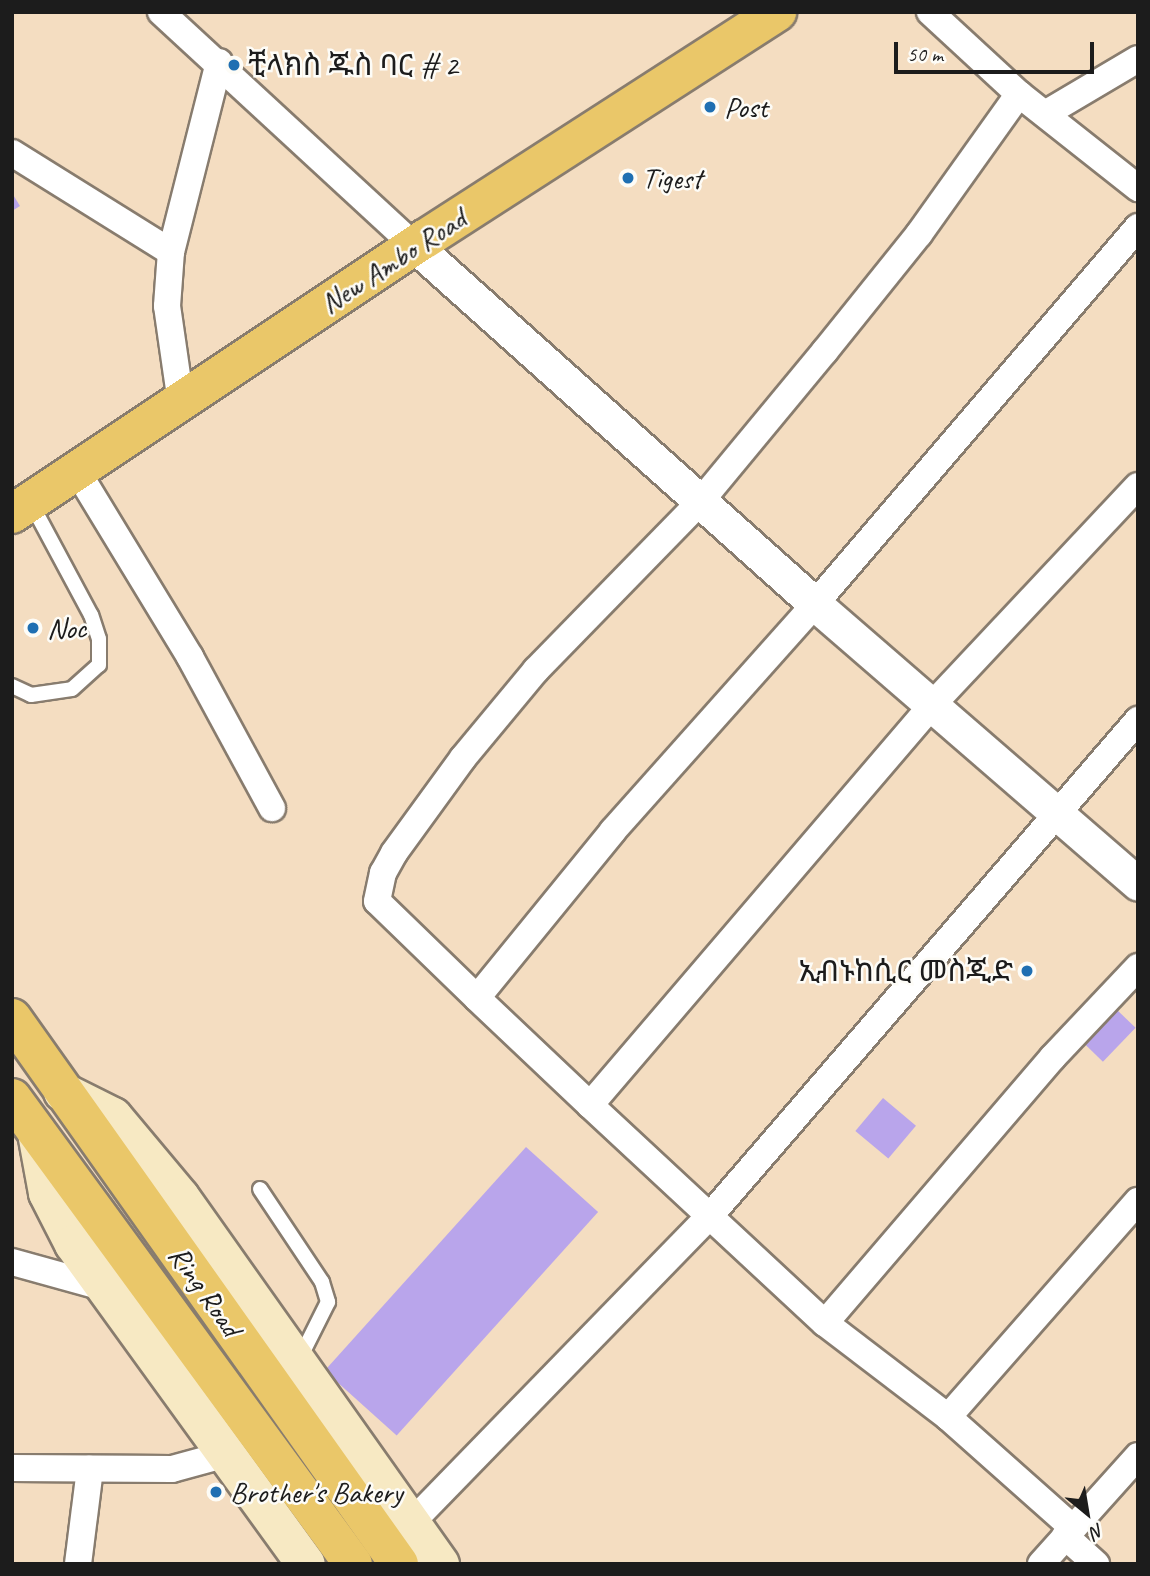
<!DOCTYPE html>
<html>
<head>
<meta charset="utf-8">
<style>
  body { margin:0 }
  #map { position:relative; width:1150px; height:1576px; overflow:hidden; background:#f4ddc1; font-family:Caveat,"Noto Sans Ethiopic",sans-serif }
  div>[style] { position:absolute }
  .building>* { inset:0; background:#b9a5eb; transform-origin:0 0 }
  .roads { filter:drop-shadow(2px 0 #887c6e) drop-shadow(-2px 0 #887c6e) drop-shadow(0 2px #887c6e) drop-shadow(0 -2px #887c6e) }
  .service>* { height:14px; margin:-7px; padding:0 7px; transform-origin:7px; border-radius:7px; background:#fff }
  .minor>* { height:26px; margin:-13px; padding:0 13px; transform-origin:13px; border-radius:13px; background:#fff }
  .tertiary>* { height:33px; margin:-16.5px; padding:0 16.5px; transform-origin:16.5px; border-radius:16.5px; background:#fff }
  .secondary>* { height:38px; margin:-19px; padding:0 19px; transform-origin:19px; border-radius:19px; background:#f7e9c3 }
  .primary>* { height:38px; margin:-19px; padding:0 19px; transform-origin:19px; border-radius:19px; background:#eac769 }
  .trunk>* { height:38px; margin:-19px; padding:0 19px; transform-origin:19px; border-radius:19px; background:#eac769 }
  .dots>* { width:19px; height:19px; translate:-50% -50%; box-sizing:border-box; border:4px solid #fdfcf7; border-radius:50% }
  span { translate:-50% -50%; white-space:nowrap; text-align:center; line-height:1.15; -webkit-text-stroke:5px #fdfcf7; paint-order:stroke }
  .poi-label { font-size:30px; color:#1c1c1c }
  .left { translate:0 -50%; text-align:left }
  .right { translate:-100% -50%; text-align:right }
  .street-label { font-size:30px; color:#1c1c1c }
  .frame { position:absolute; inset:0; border:14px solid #1c1c1c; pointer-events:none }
  .north { position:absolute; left:1052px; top:1478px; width:70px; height:70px; -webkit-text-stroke:5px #fdfcf7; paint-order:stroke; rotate:150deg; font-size:19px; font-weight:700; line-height:28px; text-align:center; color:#1c1c1c }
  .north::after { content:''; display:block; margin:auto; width:24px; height:32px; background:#1c1c1c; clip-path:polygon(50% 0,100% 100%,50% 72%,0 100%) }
  .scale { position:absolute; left:894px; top:42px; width:200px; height:32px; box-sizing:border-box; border:4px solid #1c1c1c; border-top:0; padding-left:9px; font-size:21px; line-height:24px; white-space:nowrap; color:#1c1c1c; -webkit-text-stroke:5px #fdfcf7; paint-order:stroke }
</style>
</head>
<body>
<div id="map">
  <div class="building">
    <i style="clip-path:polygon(12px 193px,20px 206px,12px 211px)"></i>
    <i style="left:1114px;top:1007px;width:30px;height:47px;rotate:44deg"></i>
    <i style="left:883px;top:1098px;width:43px;height:43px;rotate:40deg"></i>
    <i style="left:526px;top:1147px;width:97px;height:301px;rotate:42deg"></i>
  </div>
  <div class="roads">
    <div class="service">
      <i style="left:12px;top:686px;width:21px;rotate:25deg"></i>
      <i style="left:31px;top:695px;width:41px;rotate:-8.3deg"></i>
      <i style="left:72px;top:689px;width:36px;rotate:-42deg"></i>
      <i style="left:99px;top:665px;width:26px;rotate:-90deg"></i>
      <i style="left:99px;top:639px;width:25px;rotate:-108deg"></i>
      <i style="left:91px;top:615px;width:127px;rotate:-118.2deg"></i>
      <i style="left:260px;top:1189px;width:112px;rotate:56.3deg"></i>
      <i style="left:322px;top:1282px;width:21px;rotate:73deg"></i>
      <i style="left:328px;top:1302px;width:65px;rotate:116.6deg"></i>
    </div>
    <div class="minor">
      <i style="left:161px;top:12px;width:345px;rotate:42.7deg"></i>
      <i style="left:930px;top:12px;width:121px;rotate:42.7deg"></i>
      <i style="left:1019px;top:94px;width:152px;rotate:38.3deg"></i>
      <i style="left:1045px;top:114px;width:108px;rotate:-30.6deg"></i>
      <i style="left:12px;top:153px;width:187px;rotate:31.9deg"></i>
      <i style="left:1138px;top:227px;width:496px;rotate:130.6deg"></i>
      <i style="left:815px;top:604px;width:304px;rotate:131.7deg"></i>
      <i style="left:613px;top:831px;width:215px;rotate:129.2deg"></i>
      <i style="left:477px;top:998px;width:156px;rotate:43.4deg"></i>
      <i style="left:590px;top:1105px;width:528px;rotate:-49.46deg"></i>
      <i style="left:933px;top:704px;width:299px;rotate:-46.8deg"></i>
      <i style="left:181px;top:403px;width:98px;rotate:-98.2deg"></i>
      <i style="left:167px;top:306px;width:54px;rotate:-85.8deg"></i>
      <i style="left:171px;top:252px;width:196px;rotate:-75.8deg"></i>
      <i style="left:77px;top:471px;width:218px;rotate:58.7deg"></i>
      <i style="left:190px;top:657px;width:172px;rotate:61.5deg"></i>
      <i style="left:477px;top:998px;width:139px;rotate:-135.9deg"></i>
      <i style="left:377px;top:901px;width:29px;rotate:-78deg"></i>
      <i style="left:383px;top:873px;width:23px;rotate:-61deg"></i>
      <i style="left:394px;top:853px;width:117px;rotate:-54deg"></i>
      <i style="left:463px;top:758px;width:114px;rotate:-50.3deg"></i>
      <i style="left:536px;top:670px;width:235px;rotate:-45.7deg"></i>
      <i style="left:700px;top:502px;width:196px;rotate:-50.4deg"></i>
      <i style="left:825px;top:351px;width:150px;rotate:-51.2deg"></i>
      <i style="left:919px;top:234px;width:172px;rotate:-54.5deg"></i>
      <i style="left:590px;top:1105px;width:321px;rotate:42.9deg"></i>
      <i style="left:825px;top:1323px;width:350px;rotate:-49.4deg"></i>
      <i style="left:1053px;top:1057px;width:124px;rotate:-46.6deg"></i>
      <i style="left:12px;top:1262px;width:93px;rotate:15.5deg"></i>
      <i style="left:825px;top:1323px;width:155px;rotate:37.4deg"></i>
      <i style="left:948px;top:1417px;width:166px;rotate:41.6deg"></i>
      <i style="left:948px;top:1417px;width:288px;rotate:-48.7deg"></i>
      <i style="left:12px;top:1468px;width:160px;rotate:0.4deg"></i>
      <i style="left:172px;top:1469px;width:57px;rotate:-15.3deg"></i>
      <i style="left:410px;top:1524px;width:429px;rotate:-45.8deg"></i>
      <i style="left:709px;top:1217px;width:657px;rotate:-49.2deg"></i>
      <i style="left:1065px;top:1536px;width:42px;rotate:42.1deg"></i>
      <i style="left:78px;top:1564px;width:96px;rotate:-82.8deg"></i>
      <i style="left:1041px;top:1564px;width:145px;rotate:-48.1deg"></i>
    </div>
    <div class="tertiary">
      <i style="left:415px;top:246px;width:537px;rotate:41.83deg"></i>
      <i style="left:815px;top:604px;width:427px;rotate:40.9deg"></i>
    </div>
    <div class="secondary">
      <i style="left:63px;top:1092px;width:56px;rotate:26.6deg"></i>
      <i style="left:113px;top:1117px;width:104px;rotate:50.1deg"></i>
      <i style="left:180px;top:1197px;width:450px;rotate:54.7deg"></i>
      <i style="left:37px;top:1133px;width:61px;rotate:79.6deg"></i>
      <i style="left:48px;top:1193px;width:57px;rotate:63deg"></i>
      <i style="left:74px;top:1244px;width:395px;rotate:54.1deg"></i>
    </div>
    <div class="primary">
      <i style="left:12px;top:514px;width:496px;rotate:-33.7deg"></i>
      <i style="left:425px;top:239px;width:419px;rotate:-32.8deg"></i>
    </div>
    <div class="trunk">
      <i style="left:12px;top:1018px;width:669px;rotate:54.67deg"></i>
      <i style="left:12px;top:1098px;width:577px;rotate:53.8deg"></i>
    </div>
  </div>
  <div class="dots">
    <i style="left:234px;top:65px;background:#1f6fb2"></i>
    <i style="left:710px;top:107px;background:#1f6fb2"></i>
    <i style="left:628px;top:178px;background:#1f6fb2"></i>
    <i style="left:33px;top:628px;background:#1f6fb2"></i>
    <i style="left:1027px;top:971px;background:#1f6fb2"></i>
    <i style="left:216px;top:1492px;background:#1f6fb2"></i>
  </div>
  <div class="poi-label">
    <span class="left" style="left:248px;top:65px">ቺላክስ ጁስ ባር # 2</span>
    <span class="left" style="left:724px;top:107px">Post</span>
    <span class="left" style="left:642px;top:178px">Tigest</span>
    <span class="left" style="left:47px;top:628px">Noc</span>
    <span class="right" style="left:1013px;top:971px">ኢብኑከሲር መስጂድ</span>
    <span class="left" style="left:230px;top:1492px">Brother's Bakery</span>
  </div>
  <div class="street-label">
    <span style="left:393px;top:261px;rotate:-33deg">New Ambo Road</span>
    <span style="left:205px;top:1291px;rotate:55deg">Ring Road</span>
  </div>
  <div class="frame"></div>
  <div class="north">N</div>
  <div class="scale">50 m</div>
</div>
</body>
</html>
